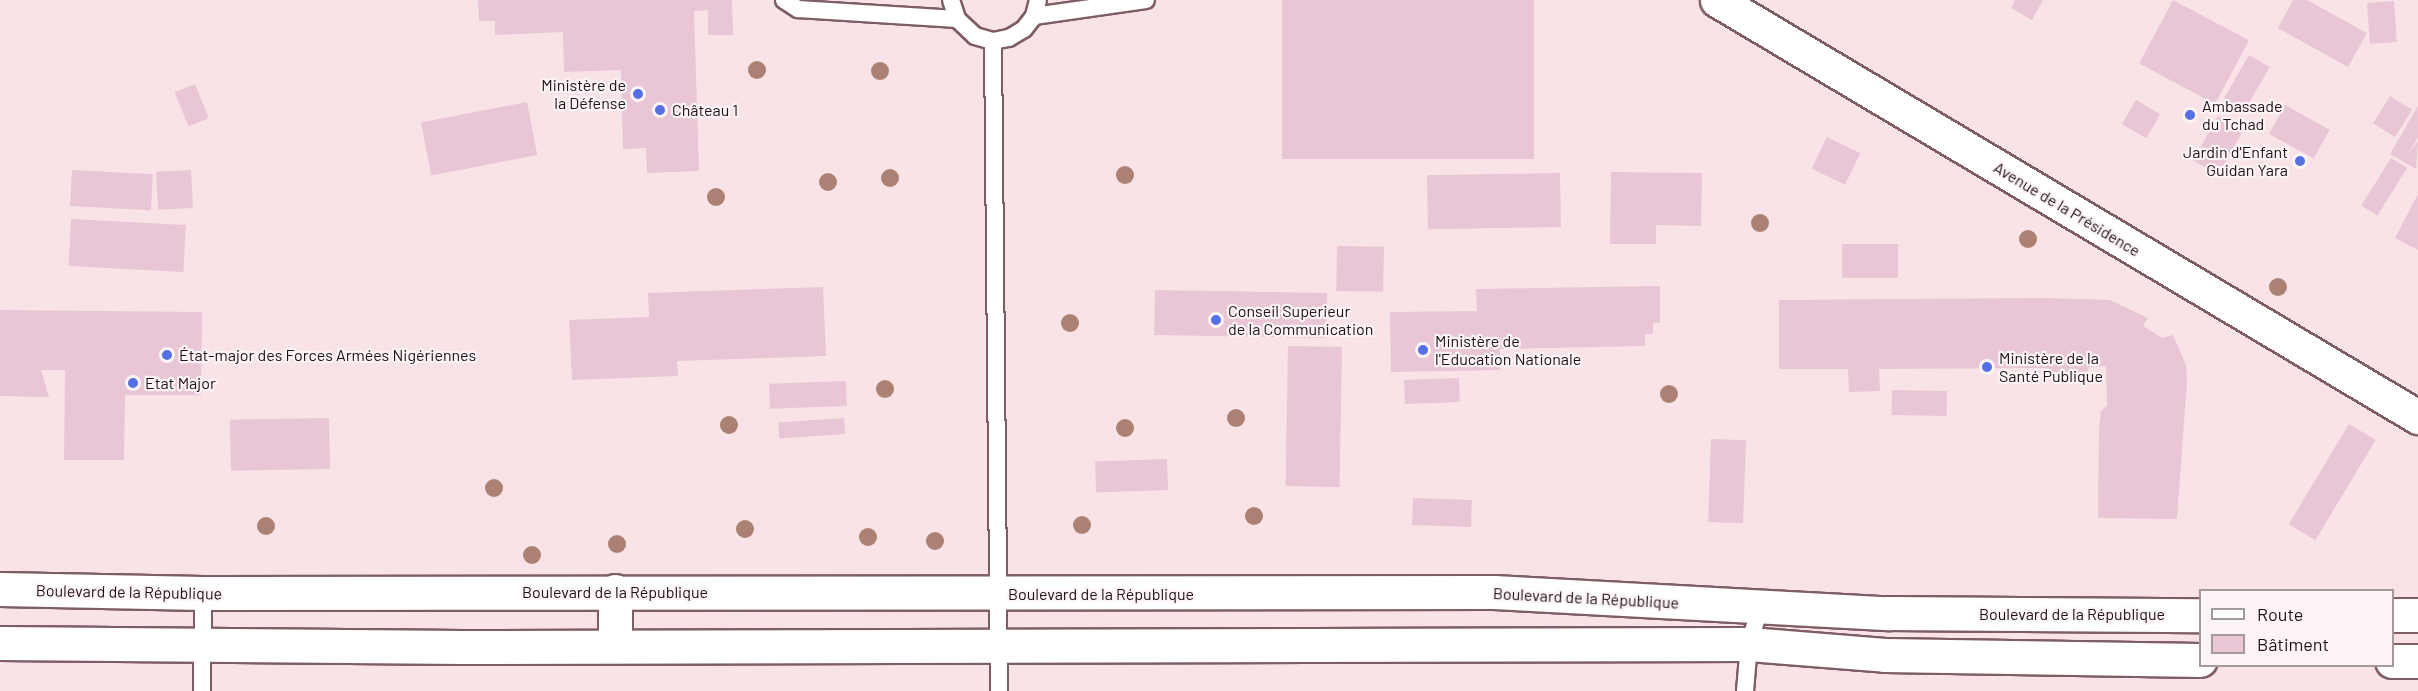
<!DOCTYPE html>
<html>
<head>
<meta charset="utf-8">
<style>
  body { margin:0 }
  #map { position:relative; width:2418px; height:691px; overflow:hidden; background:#fae3e6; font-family:Barlow,sans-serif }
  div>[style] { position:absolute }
  .building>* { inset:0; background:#e8c6d6; transform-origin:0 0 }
  .roads { filter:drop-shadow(2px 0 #7e5e64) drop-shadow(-2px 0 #7e5e64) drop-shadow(0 2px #7e5e64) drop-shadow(0 -2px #7e5e64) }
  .service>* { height:16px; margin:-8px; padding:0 8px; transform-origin:8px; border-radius:8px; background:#fff }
  .secondary>* { height:33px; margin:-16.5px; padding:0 16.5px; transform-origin:16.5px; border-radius:16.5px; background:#fff }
  .primary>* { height:33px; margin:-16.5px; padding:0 16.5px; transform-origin:16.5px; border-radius:16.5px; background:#fff }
  .trees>* { width:18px; height:18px; margin:-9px; border-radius:50%; background:#ab8173 }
  .dots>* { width:16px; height:16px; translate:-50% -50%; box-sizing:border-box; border:3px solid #fcf4f6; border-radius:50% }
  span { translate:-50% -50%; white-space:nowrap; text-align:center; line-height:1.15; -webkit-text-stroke:4.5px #fcf4f6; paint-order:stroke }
  .poi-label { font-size:16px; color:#1f1215 }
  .right { translate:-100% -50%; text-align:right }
  .left { translate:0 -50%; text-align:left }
  .street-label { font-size:16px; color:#1f1215 }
  .legend { position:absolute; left:2199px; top:589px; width:195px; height:78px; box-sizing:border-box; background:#fcf4f6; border:2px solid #a49a9c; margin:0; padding:8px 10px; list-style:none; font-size:18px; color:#1f1215 }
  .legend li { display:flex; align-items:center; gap:12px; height:30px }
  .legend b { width:30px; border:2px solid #a49a9c }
</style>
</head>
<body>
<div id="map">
  <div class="building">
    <i style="clip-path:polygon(478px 0,732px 0,733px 35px,708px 35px,708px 10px,694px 11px,699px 171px,647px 173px,646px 148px,623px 149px,621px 70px,564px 72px,563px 32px,495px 35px,495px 21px,479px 21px)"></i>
    <i style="left:1282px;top:0;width:252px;height:159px"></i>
    <i style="clip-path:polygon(2015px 0,2043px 0,2032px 20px,2011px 8px)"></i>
    <i style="left:2173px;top:0;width:86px;height:72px;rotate:28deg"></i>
    <i style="clip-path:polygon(2293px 0,2307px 0,2367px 33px,2348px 67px,2278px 28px)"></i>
    <i style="left:2394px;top:1px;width:41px;height:27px;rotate:86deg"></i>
    <i style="left:2249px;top:55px;width:24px;height:50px;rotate:30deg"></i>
    <i style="left:195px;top:84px;width:37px;height:22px;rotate:68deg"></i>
    <i style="left:2390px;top:96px;width:26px;height:32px;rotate:32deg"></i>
    <i style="left:2136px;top:100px;width:28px;height:28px;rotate:30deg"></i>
    <i style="left:527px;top:102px;width:54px;height:108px;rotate:79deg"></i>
    <i style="left:2285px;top:105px;width:51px;height:33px;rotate:29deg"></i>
    <i style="clip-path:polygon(2418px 106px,2418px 137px,2408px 154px,2418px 141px,2416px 169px,2390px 154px)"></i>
    <i style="left:2218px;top:116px;width:29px;height:51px;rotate:29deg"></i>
    <i style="left:1827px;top:137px;width:37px;height:35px;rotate:26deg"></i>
    <i style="left:2391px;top:158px;width:19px;height:56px;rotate:32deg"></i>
    <i style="left:72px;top:170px;width:81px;height:36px;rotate:3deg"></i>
    <i style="left:191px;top:170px;width:38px;height:35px;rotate:87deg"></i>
    <i style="clip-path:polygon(1611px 172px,1702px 173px,1701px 226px,1656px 225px,1656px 244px,1610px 244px)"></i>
    <i style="left:1560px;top:173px;width:54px;height:133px;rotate:89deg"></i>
    <i style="clip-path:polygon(2418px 194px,2418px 250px,2395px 238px)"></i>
    <i style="left:71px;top:219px;width:115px;height:47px;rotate:3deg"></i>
    <i style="left:1842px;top:244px;width:56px;height:34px"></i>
    <i style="left:1337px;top:246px;width:47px;height:45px;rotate:1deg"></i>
    <i style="clip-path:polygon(1660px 286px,1660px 323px,1653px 323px,1653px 334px,1645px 334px,1645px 346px,1500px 349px,1500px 370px,1391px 372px,1390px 312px,1477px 311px,1476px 289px)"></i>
    <i style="clip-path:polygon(823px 287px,826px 356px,677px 361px,678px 376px,572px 380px,569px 320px,649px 317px,648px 293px)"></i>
    <i style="left:1155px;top:290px;width:172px;height:45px;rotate:1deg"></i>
    <i style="clip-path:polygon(2045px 298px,2110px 300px,2148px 318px,2143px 326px,2162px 338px,2173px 335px,2186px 365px,2187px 382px,2177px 519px,2098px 518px,2099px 430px,2101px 411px,2107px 406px,2106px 366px,2089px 367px,2085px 379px,2062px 380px,2061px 375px,2045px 375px,2045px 368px,1879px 369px,1880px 391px,1849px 392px,1848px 369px,1779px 369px,1779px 300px)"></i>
    <i style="clip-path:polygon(0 310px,202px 312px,201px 395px,125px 395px,124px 460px,64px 460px,65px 370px,41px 370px,49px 397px,0 396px)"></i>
    <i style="left:1288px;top:346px;width:54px;height:140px;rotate:1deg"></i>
    <i style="left:1459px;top:378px;width:24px;height:55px;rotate:88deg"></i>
    <i style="left:846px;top:381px;width:25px;height:77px;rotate:88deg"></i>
    <i style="left:1892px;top:390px;width:55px;height:25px;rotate:1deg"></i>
    <i style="left:329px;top:418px;width:51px;height:99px;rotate:89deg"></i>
    <i style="left:844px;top:418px;width:16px;height:66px;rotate:86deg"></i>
    <i style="left:2349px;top:424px;width:31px;height:117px;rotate:31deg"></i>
    <i style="left:1711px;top:439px;width:35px;height:83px;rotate:2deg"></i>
    <i style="left:1167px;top:459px;width:31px;height:72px;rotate:88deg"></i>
    <i style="left:1413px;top:498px;width:59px;height:27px;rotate:2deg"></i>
  </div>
  <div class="roads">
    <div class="service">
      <i style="left:784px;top:0;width:17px;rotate:33deg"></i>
      <i style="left:798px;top:9px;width:159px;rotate:3.6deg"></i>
      <i style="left:951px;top:0;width:20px;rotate:72deg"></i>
      <i style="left:957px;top:19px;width:25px;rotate:43deg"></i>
      <i style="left:975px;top:36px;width:19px;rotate:16deg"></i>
      <i style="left:993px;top:41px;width:16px;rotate:-11deg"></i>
      <i style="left:1009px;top:38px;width:17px;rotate:-31deg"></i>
      <i style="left:1024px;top:29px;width:16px;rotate:-52deg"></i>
      <i style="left:1034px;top:16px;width:16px;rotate:-76deg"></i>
      <i style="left:1034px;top:16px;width:113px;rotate:-8.1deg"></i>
      <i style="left:993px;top:41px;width:650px;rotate:89.47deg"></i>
      <i style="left:202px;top:691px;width:98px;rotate:-89.4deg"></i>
      <i style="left:1745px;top:691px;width:47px;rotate:-85.1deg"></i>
      <i style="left:1749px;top:644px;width:38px;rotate:-73deg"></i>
    </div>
    <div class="secondary">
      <i style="left:0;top:589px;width:203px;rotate:1.1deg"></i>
      <i style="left:203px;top:593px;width:1291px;rotate:-0.04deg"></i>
      <i style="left:1494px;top:592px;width:395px;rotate:3.1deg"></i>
      <i style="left:1888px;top:613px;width:312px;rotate:0.4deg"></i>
      <i style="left:615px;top:591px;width:53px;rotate:90deg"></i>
      <i style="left:2392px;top:615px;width:26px"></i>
      <i style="left:0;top:643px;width:463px;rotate:0.5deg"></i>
      <i style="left:463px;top:647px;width:1286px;rotate:-0.13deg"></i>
      <i style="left:1749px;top:644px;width:136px;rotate:4.6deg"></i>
      <i style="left:1885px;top:655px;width:315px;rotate:0.9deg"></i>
      <i style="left:2392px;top:661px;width:26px"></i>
    </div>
    <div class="primary">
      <i style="left:1717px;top:0;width:816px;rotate:30.75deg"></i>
    </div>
  </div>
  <div class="trees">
    <i style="left:757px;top:70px"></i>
    <i style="left:880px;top:71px"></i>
    <i style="left:1125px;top:175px"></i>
    <i style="left:890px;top:178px"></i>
    <i style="left:828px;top:182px"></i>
    <i style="left:716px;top:197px"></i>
    <i style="left:1760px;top:223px"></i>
    <i style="left:2028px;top:239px"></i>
    <i style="left:2278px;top:287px"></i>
    <i style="left:1070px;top:323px"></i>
    <i style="left:885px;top:389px"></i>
    <i style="left:1669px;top:394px"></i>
    <i style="left:1236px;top:418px"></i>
    <i style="left:729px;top:425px"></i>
    <i style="left:1125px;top:428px"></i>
    <i style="left:494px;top:488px"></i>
    <i style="left:1254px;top:516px"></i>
    <i style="left:1082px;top:525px"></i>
    <i style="left:266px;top:526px"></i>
    <i style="left:745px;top:529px"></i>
    <i style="left:868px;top:537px"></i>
    <i style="left:935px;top:541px"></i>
    <i style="left:617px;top:544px"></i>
    <i style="left:532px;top:555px"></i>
  </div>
  <div class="dots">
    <i style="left:638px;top:94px;background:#566fe5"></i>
    <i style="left:660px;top:110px;background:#566fe5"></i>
    <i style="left:2190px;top:115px;background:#566fe5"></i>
    <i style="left:2300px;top:161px;background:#566fe5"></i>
    <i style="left:1216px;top:320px;background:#566fe5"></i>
    <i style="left:1423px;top:350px;background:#566fe5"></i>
    <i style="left:167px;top:355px;background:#566fe5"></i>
    <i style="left:1987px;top:367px;background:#566fe5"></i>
    <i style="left:133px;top:383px;background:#566fe5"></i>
  </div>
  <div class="poi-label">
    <span class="right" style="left:626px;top:94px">Ministère de<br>la Défense</span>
    <span class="left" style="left:2202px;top:115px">Ambassade<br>du Tchad</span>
    <span class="left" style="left:672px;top:110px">Château 1</span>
    <span class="right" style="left:2288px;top:161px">Jardin d'Enfant<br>Guidan Yara</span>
    <span class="left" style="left:1228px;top:320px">Conseil Superieur<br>de la Communication</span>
    <span class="left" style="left:1435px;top:350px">Ministère de<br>l'Education Nationale</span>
    <span class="left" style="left:179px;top:355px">État-major des Forces Armées Nigériennes</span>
    <span class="left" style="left:1999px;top:367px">Ministère de la<br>Santé Publique</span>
    <span class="left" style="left:145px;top:383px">Etat Major</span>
  </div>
  <div class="street-label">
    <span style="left:2067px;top:209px;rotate:31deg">Avenue de la Présidence</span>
    <span style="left:129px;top:592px;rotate:1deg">Boulevard de la République</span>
    <span style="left:615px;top:592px">Boulevard de la République</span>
    <span style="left:1101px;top:594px">Boulevard de la République</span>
    <span style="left:1586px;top:598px;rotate:3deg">Boulevard de la République</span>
    <span style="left:2072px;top:614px">Boulevard de la République</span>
  </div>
  <ul class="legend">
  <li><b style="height:8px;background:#fff"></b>Route</li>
  <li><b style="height:16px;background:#e8c6d6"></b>Bâtiment</li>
  </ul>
</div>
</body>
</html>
